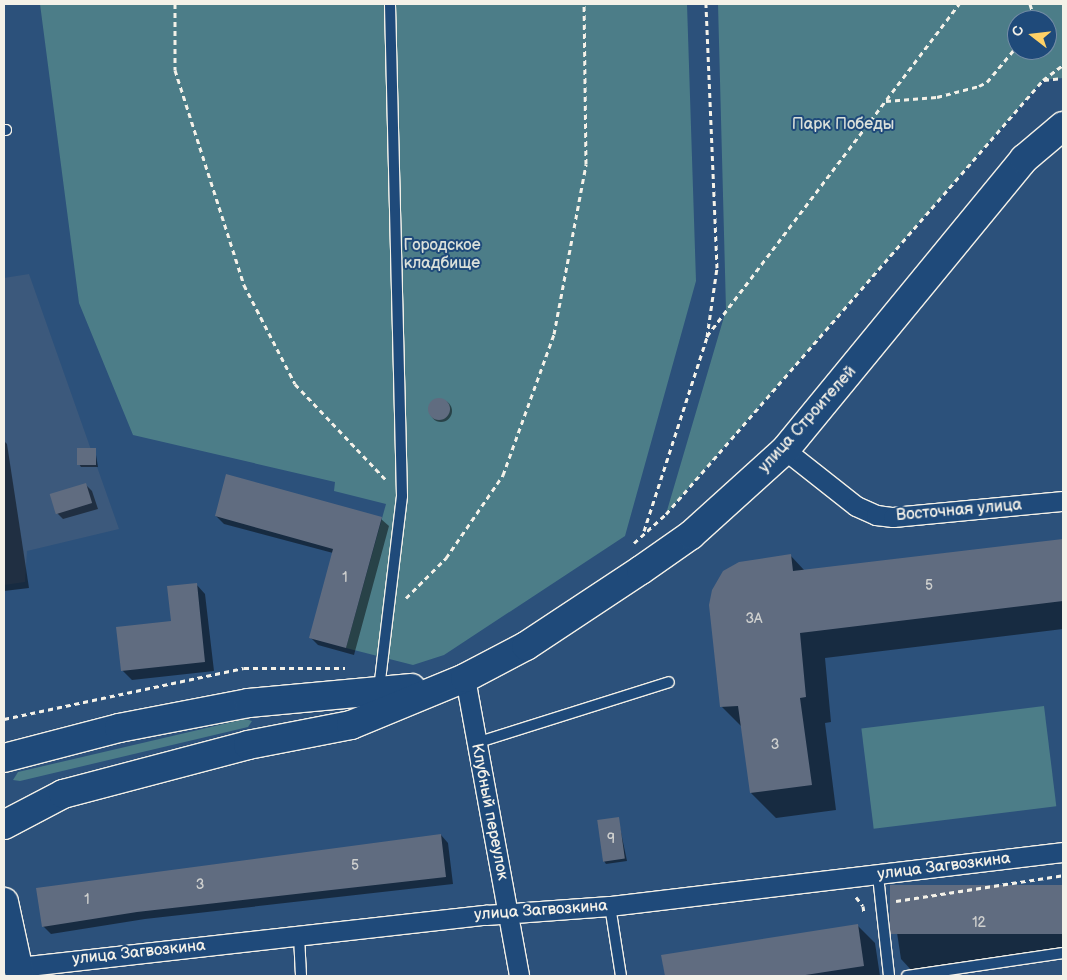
<!DOCTYPE html>
<html>
<head>
<meta charset="utf-8">
<style>
  body { margin:0 }
  #map { position:relative; width:1067px; height:980px; overflow:hidden; background:#2c517b; font-family:"Balsamiq Sans",sans-serif }
  div>[style] { position:absolute }
  .built>* { inset:0; background:#3c597c }
  .green>* { inset:0; background:#4c7d88; transform-origin:0 0 }
  .shadow>* { inset:0; background:#0007 }
  .round { border-radius:50% }
  .building>* { inset:0; background:#606c80; transform-origin:0 0 }
  .path>* { height:3px; margin-top:-1.5px; transform-origin:0; background:repeating-linear-gradient(90deg,#f4f1e8 0 5px,transparent 0 9px) }
  .roads { filter:drop-shadow(1px 0 #f4f1e8) drop-shadow(-1px 0 #f4f1e8) drop-shadow(0 1px #f4f1e8) drop-shadow(0 -1px #f4f1e8) }
  .lane>* { height:10px; margin:-5px; padding:0 5px; transform-origin:5px; border-radius:5px; background:#1f4a7a }
  .street>* { height:19px; margin:-9.5px; padding:0 9.5px; transform-origin:9.5px; border-radius:9.5px; background:#1f4a7a }
  .secondary>* { height:28px; margin:-14px; padding:0 14px; transform-origin:14px; border-radius:14px; background:#1f4a7a }
  span { translate:-50% -50%; white-space:nowrap; text-align:center; line-height:1.15; -webkit-text-stroke:4px #1f4a7a; paint-order:stroke }
  .number-label { font-size:14px; color:#cfd0ce }
  .number-label span { -webkit-text-stroke-width:0 }
  .park-label { font-size:16px; color:#dbe0da }
  .street-label { font-size:16px; color:#f4f1e8 }
  .frame { position:absolute; inset:0; border:5px solid #f4f1e8; pointer-events:none }
  .north { position:absolute; left:1007px; top:10px; width:50px; height:50px; box-sizing:border-box; background:#1f4a7a; border:1px solid #748da6; border-radius:50%; rotate:286deg; font-size:14px; font-weight:700; line-height:20px; text-align:center; color:#f4f1e8 }
  .north::after { content:''; display:block; margin:auto; width:18px; height:22px; background:#ffd166; clip-path:polygon(50% 0,100% 100%,50% 72%,0 100%) }
</style>
</head>
<body>
<div id="map">
  <div class="built">
    <i style="clip-path:polygon(29px 274px,119px 529px,27px 551px,25px 582px,4px 585px,4px 278px)"></i>
  </div>
  <div class="green">
    <i style="clip-path:polygon(40px 4px,687px 4px,696px 281px,625px 536px,444px 655px,413px 665px,346px 648px,386px 504px,334px 491px,335px 482px,133px 435px,79px 303px)"></i>
    <i style="clip-path:polygon(evenodd,718px 4px,1063px 4px,1063px 78px,1043px 80px,666px 514px,726px 310px,718px 4px,1017px 20px,1047px 20px,1047px 50px,1017px 50px,1017px 20px)"></i>
    <i style="left:1044px;top:706px;width:101px;height:184px;rotate:83deg"></i>
    <i style="clip-path:polygon(245px 719px,252px 721px,248px 727px,20px 781px,13px 780px,18px 772px)"></i>
  </div>
  <div class="shadow">
    <i class="round" style="left:430px;top:400px;width:22px;height:22px"></i>
    <i style="clip-path:polygon(4px 441px,7px 444px,29px 588px,4px 591px)"></i>
    <i style="clip-path:polygon(95px 449px,98px 467px,81px 467px,79px 464px)"></i>
    <i style="clip-path:polygon(86px 485px,92px 491px,98px 509px,63px 519px,57px 513px)"></i>
    <i style="clip-path:polygon(216px 516px,381px 519px,389px 526px,354px 655px,318px 645px,310px 637px,333px 553px,224px 524px)"></i>
    <i style="clip-path:polygon(1063px 540px,1063px 629px,825px 658px,831px 722px,825px 723px,836px 810px,776px 818px,751px 793px,742px 727px,721px 706px,790px 555px,805px 571px)"></i>
    <i style="clip-path:polygon(196px 584px,205px 594px,214px 671px,132px 680px,122px 670px,172px 622px)"></i>
    <i style="clip-path:polygon(618px 818px,627px 861px,606px 864px,604px 861px)"></i>
    <i style="clip-path:polygon(441px 835px,448px 843px,453px 884px,145px 919px,51px 934px,43px 926px)"></i>
    <i style="clip-path:polygon(1063px 887px,1063px 948px,913px 972px,901px 959px,894px 913px)"></i>
    <i style="clip-path:polygon(858px 926px,875px 943px,880px 976px,666px 976px,663px 956px)"></i>
  </div>
  <div class="building">
    <i class="round" style="left:428px;top:398px;width:22px;height:22px"></i>
    <i style="left:77px;top:448px;width:19px;height:17px"></i>
    <i style="clip-path:polygon(226px 474px,382px 517px,346px 648px,309px 638px,333px 549px,215px 516px)"></i>
    <i style="left:86px;top:483px;width:21px;height:38px;rotate:73deg"></i>
    <i style="clip-path:polygon(1063px 539px,1063px 601px,800px 633px,806px 697px,800px 698px,812px 785px,750px 793px,738px 706px,720px 707px,709px 605px,712px 590px,723px 571px,739px 562px,791px 554px,793px 571px)"></i>
    <i style="clip-path:polygon(197px 583px,205px 662px,121px 671px,116px 627px,171px 621px,167px 586px)"></i>
    <i style="left:619px;top:817px;width:42px;height:22px;rotate:82deg"></i>
    <i style="clip-path:polygon(441px 834px,446px 877px,137px 912px,42px 927px,36px 888px)"></i>
    <i style="left:1063px;top:885px;width:49px;height:173px;rotate:90deg"></i>
    <i style="clip-path:polygon(858px 924px,864px 966px,799px 976px,665px 976px,661px 955px)"></i>
  </div>
  <div class="path">
    <i style="left:175px;top:4px;width:66px;rotate:90deg"></i>
    <i style="left:175px;top:70px;width:226px;rotate:72.2deg"></i>
    <i style="left:244px;top:285px;width:111px;rotate:62.7deg"></i>
    <i style="left:295px;top:384px;width:131px;rotate:46.5deg"></i>
    <i style="left:1030px;top:4px;width:10px;rotate:73deg"></i>
    <i style="left:1033px;top:14px;width:7px;rotate:117deg"></i>
    <i style="left:1044px;top:80px;width:19px;rotate:-6deg"></i>
    <i style="left:886px;top:101px;width:51px;rotate:-4.5deg"></i>
    <i style="left:937px;top:97px;width:43px;rotate:-14.7deg"></i>
    <i style="left:979px;top:86px;width:9px;rotate:-27deg"></i>
    <i style="left:987px;top:82px;width:47px;rotate:-50.2deg"></i>
    <i style="left:707px;top:336px;width:417px;rotate:-52.8deg"></i>
    <i style="left:644px;top:531px;width:204px;rotate:-72deg"></i>
    <i style="left:707px;top:337px;width:70px;rotate:-81.8deg"></i>
    <i style="left:717px;top:268px;width:264px;rotate:-92.4deg"></i>
    <i style="left:634px;top:543px;width:43px;rotate:-42.2deg"></i>
    <i style="left:666px;top:514px;width:575px;rotate:-49.02deg"></i>
    <i style="left:1043px;top:80px;width:25px;rotate:-37deg"></i>
    <i style="left:406px;top:598px;width:57px;rotate:-45deg"></i>
    <i style="left:446px;top:558px;width:101px;rotate:-55.5deg"></i>
    <i style="left:503px;top:475px;width:150px;rotate:-70.1deg"></i>
    <i style="left:554px;top:334px;width:173px;rotate:-79.3deg"></i>
    <i style="left:586px;top:164px;width:160px;rotate:-90.7deg"></i>
    <i style="left:4px;top:719px;width:245px;rotate:-12deg"></i>
    <i style="left:244px;top:668px;width:101px"></i>
    <i style="left:856px;top:897px;width:11px;rotate:52deg"></i>
    <i style="left:863px;top:906px;width:7px;rotate:82deg"></i>
    <i style="left:896px;top:901px;width:169px;rotate:-8.8deg"></i>
  </div>
  <div class="roads">
    <div class="lane">
      <i style="left:4px;top:130px;width:2px"></i>
      <i style="left:379px;top:689px;width:194px;rotate:-83.2deg"></i>
      <i style="left:402px;top:496px;width:492px;rotate:-91.4deg"></i>
      <i style="left:476px;top:743px;width:202px;rotate:-17.5deg"></i>
      <i style="left:878px;top:876px;width:101px;rotate:83.7deg"></i>
      <i style="left:610px;top:906px;width:71px;rotate:81.1deg"></i>
      <i style="left:299px;top:936px;width:40px;rotate:87.1deg"></i>
      <i style="left:907px;top:976px;width:158px;rotate:-8.4deg"></i>
    </div>
    <div class="street">
      <i style="left:785px;top:450px;width:90px;rotate:38.3deg"></i>
      <i style="left:856px;top:506px;width:22px;rotate:24deg"></i>
      <i style="left:876px;top:515px;width:17px;rotate:7deg"></i>
      <i style="left:893px;top:517px;width:171px;rotate:-5.4deg"></i>
      <i style="left:465px;top:678px;width:303px;rotate:79.7deg"></i>
      <i style="left:19px;top:967px;width:470px;rotate:-6.4deg"></i>
      <i style="left:486px;top:915px;width:124px;rotate:-4.2deg"></i>
      <i style="left:610px;top:906px;width:456px;rotate:-6.8deg"></i>
    </div>
    <div class="secondary">
      <i style="left:4px;top:758px;width:119px;rotate:-14.6deg"></i>
      <i style="left:119px;top:728px;width:132px;rotate:-10.9deg"></i>
      <i style="left:249px;top:703px;width:163px;rotate:-5.3deg"></i>
      <i style="left:4px;top:825px;width:67px;rotate:-27.7deg"></i>
      <i style="left:63px;top:794px;width:191px;rotate:-14.8deg"></i>
      <i style="left:248px;top:745px;width:105px;rotate:-11deg"></i>
      <i style="left:351px;top:725px;width:123px;rotate:-22.4deg"></i>
      <i style="left:465px;top:678px;width:69px;rotate:-27.7deg"></i>
      <i style="left:526px;top:646px;width:138px;rotate:-33.5deg"></i>
      <i style="left:641px;top:570px;width:61px;rotate:-35deg"></i>
      <i style="left:691px;top:535px;width:127px;rotate:-42.1deg"></i>
      <i style="left:785px;top:450px;width:377px;rotate:-50.6deg"></i>
      <i style="left:1024px;top:159px;width:51px;rotate:-40.2deg"></i>
      <i style="left:4px;top:902px;width:76px;rotate:77.8deg"></i>
    </div>
  </div>
  <div class="number-label">
    <span style="left:345px;top:578px">1</span>
    <span style="left:929px;top:586px">5</span>
    <span style="left:754px;top:619px">3А</span>
    <span style="left:775px;top:745px">3</span>
    <span style="left:611px;top:839px">9</span>
    <span style="left:355px;top:866px">5</span>
    <span style="left:200px;top:885px">3</span>
    <span style="left:87px;top:900px">1</span>
    <span style="left:979px;top:923px">12</span>
  </div>
  <div class="park-label">
    <span style="left:843px;top:125px">Парк Победы</span>
    <span style="left:442px;top:255px">Городское<br>кладбище</span>
  </div>
  <div class="street-label">
    <span style="left:808px;top:420px;rotate:-48deg">улица Строителей</span>
    <span style="left:959px;top:511px;rotate:-5deg">Восточная улица</span>
    <span style="left:489px;top:812px;rotate:79deg">Клубный переулок</span>
    <span style="left:944px;top:867px;rotate:-7deg">улица Загвозкина</span>
    <span style="left:541px;top:911px;rotate:-4deg">улица Загвозкина</span>
    <span style="left:139px;top:953px;rotate:-6deg">улица Загвозкина</span>
  </div>
  <div class="frame"></div>
  <div class="north">С</div>
</div>
</body>
</html>
